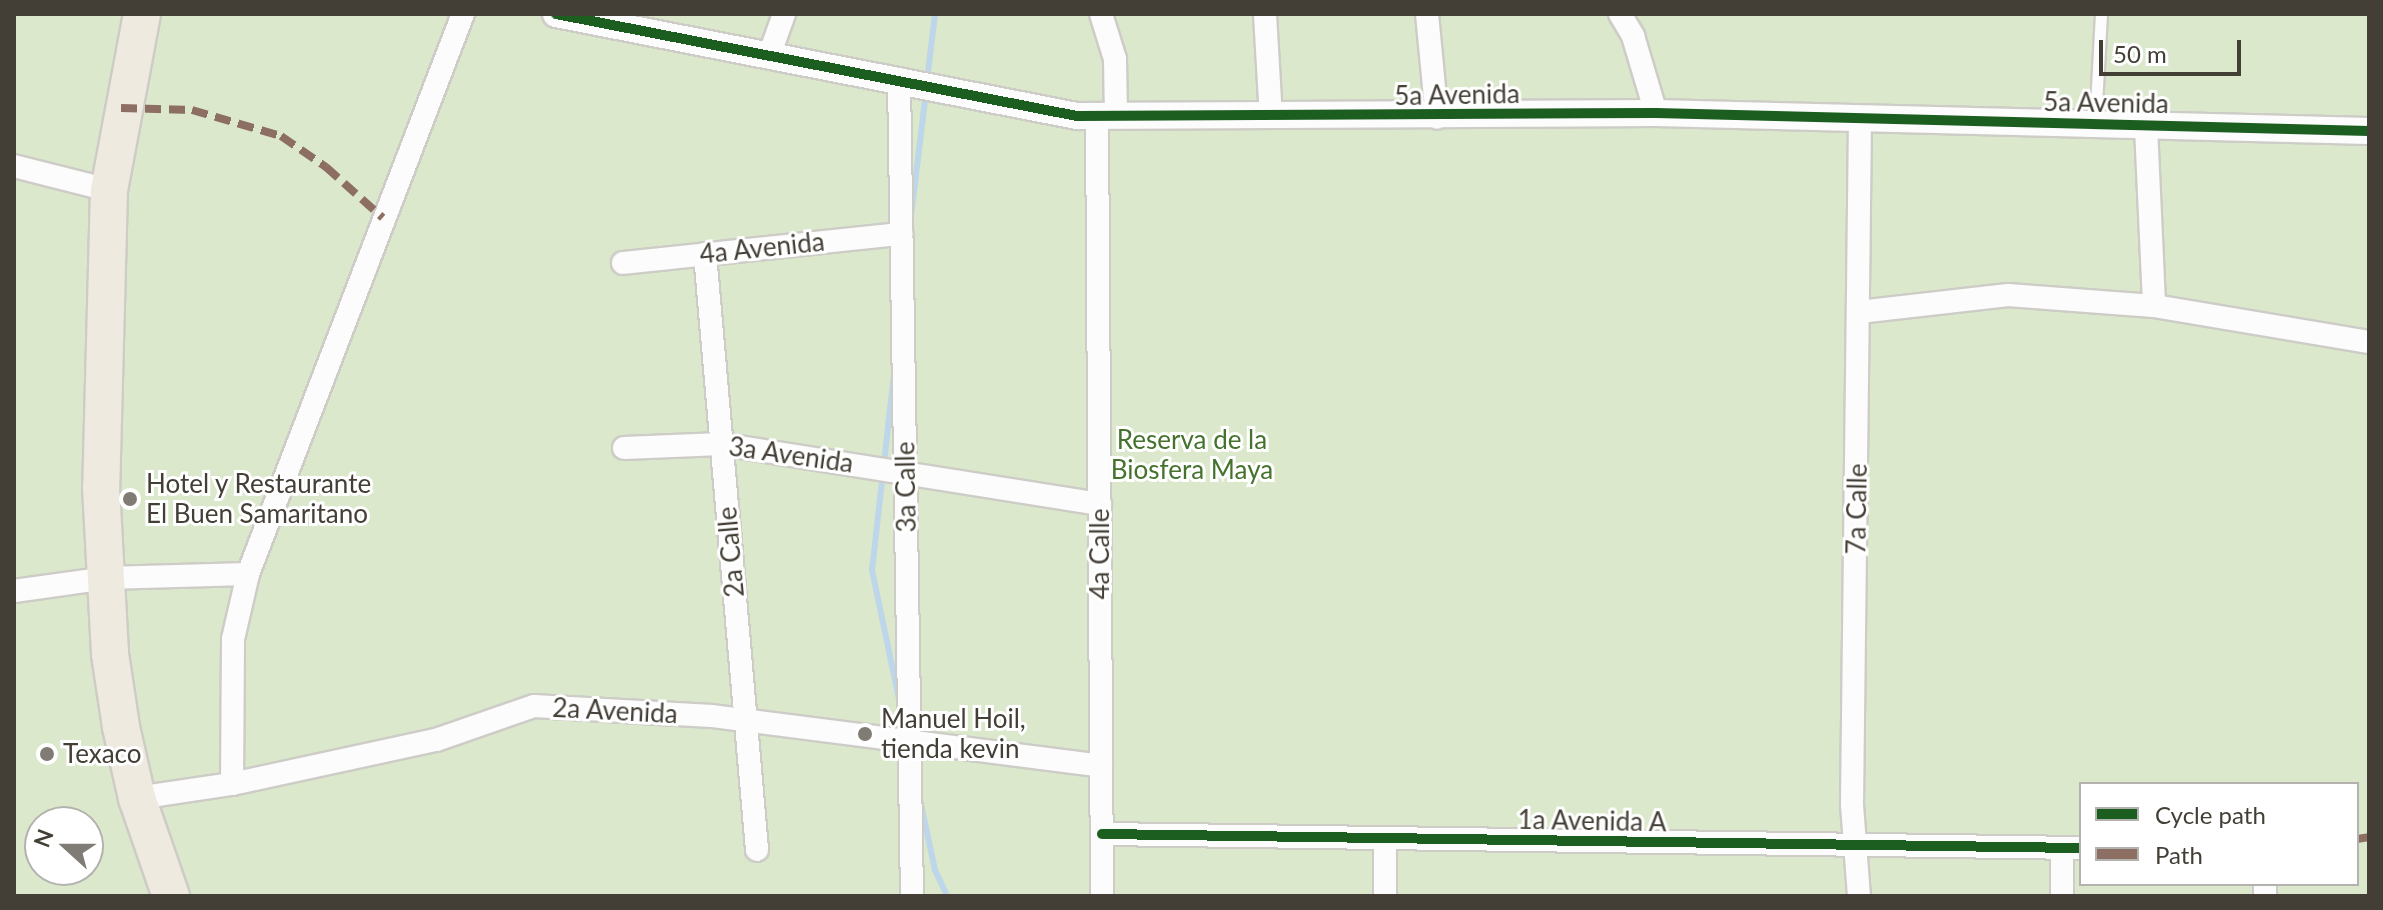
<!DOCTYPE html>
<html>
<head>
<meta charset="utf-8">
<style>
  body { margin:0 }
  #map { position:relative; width:2383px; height:910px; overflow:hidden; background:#efeee9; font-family:Lato,sans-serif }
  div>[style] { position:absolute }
  .green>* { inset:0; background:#dbe8cb }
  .stream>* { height:6px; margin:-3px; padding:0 3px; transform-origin:3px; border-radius:3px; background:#bdd6ea }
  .roads { filter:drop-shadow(2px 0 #cdccc7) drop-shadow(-2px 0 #cdccc7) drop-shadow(0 2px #cdccc7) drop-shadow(0 -2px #cdccc7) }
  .service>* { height:11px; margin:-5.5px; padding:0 5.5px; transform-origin:5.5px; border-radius:5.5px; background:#fdfcfc }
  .minor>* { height:22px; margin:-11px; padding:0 11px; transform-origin:11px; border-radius:11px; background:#fdfcfc }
  .tertiary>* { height:26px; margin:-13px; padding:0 13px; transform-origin:13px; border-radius:13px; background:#fdfcfc }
  .trunk>* { height:36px; margin:-18px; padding:0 18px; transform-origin:18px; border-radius:18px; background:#eeeadf }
  .quiet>* { height:8px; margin-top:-4px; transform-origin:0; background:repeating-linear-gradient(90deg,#8d6e63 0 16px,transparent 0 24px) }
  .cycleway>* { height:10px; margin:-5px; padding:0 5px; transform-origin:5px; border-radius:5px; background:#1b5e20 }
  .dots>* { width:22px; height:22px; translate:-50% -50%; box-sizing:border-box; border:4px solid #fff; border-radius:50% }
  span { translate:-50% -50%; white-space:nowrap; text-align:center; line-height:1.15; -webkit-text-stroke:6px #fff; paint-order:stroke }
  .street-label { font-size:26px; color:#443f36 }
  .park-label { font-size:26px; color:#45722d }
  .poi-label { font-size:26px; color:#443f36 }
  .left { translate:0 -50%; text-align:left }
  .frame { position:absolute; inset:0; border:16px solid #443f36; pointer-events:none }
  .legend { position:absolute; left:2079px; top:782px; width:280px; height:104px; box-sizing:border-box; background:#fff; border:2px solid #b4b2af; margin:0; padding:10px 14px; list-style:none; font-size:24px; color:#443f36 }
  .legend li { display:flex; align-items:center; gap:16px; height:40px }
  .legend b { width:40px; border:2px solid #b4b2af }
  .north { position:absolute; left:24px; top:806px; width:80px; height:80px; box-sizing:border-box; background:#fff; border:2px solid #b4b2af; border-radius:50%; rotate:291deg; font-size:22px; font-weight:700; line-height:32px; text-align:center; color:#443f36 }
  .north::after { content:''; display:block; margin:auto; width:28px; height:36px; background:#807c75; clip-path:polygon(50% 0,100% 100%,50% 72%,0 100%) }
  .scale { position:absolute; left:2099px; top:40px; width:142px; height:36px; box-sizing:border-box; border:4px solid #443f36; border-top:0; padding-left:10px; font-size:24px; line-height:28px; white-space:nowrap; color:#443f36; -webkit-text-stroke:6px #fff; paint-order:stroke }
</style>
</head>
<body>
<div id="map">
  <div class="green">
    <i style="clip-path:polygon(evenodd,14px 14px,2369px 14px,2369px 896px,14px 896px,14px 14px,2081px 784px,2357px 784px,2357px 884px,2081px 884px,2081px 784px,14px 14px,40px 822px,88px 822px,88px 870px,40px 870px,40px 822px)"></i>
  </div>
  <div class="stream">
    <i style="left:927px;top:81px;width:67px;rotate:-83.2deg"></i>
    <i style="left:911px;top:216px;width:125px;rotate:-83.1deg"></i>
    <i style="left:894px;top:374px;width:197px;rotate:96.4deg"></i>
    <i style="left:872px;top:570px;width:132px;rotate:78.2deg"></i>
    <i style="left:920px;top:800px;width:72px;rotate:77.9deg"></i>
    <i style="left:935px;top:870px;width:29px;rotate:65deg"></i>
  </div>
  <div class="roads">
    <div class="service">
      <i style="left:2095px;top:124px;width:110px;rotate:-86.9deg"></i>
    </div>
    <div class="minor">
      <i style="left:1101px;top:14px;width:47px;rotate:72.7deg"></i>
      <i style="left:1115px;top:59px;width:57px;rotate:89deg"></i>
      <i style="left:1265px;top:14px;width:103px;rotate:86.7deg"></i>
      <i style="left:1427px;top:14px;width:104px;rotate:84.5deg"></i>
      <i style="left:1620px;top:14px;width:26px;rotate:59deg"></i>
      <i style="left:1633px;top:36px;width:80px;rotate:73.4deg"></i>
      <i style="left:769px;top:56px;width:45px;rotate:-70.3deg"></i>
      <i style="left:899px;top:79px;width:817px;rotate:89.09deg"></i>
      <i style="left:1097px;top:116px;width:780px;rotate:89.63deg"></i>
      <i style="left:2146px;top:127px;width:179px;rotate:87.4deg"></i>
      <i style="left:14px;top:166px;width:98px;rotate:14.2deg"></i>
      <i style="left:705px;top:254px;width:598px;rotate:85.01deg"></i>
      <i style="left:623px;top:263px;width:280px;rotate:-6deg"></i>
      <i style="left:1859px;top:312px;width:150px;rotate:-6.5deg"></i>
      <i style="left:2008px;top:295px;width:146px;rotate:4.3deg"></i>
      <i style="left:2154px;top:306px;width:218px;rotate:9.5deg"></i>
      <i style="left:624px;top:448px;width:97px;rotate:-2.4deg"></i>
      <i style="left:721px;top:444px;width:384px;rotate:9deg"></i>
      <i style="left:14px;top:591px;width:93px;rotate:-8deg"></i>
      <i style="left:106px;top:578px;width:142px;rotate:-1.6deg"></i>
      <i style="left:232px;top:784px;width:145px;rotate:-89.6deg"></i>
      <i style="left:233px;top:639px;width:67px;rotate:-77deg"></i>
      <i style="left:248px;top:574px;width:600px;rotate:-69deg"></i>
      <i style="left:137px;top:798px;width:96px;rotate:-8.4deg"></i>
      <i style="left:232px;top:784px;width:209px;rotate:-12.2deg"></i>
      <i style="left:436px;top:740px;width:104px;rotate:-19.1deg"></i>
      <i style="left:534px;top:706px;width:178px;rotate:3.2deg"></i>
      <i style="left:712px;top:716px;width:392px;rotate:7.3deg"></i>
      <i style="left:1102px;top:834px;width:979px;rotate:0.82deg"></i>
      <i style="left:2062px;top:848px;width:48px;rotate:90deg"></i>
      <i style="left:1385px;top:896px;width:55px;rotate:-90deg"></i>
      <i style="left:1859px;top:896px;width:92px;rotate:-94.4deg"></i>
      <i style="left:1852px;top:804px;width:682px;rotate:-89.33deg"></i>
      <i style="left:2265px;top:896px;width:12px;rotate:-90deg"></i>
    </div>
    <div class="tertiary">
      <i style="left:556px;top:14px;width:531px;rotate:11.08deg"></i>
      <i style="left:1077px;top:116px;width:579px;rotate:-0.3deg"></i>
      <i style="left:1656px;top:113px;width:713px;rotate:1.45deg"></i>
    </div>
    <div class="trunk">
      <i style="left:142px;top:14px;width:179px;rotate:100.6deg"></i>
      <i style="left:109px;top:190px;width:297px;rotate:91.5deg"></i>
      <i style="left:101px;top:487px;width:167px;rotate:86.9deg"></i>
      <i style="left:110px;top:654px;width:74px;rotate:81.4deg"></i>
      <i style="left:121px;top:727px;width:73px;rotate:77.3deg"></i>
      <i style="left:137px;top:798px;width:104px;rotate:70.9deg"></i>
    </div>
  </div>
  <div class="quiet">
    <i style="left:121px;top:108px;width:71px;rotate:1.6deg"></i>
    <i style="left:192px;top:110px;width:93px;rotate:16.3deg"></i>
    <i style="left:281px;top:136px;width:55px;rotate:34.6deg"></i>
    <i style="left:326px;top:167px;width:76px;rotate:41.8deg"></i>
    <i style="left:2357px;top:839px;width:12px;rotate:-9deg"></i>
  </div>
  <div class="cycleway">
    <i style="left:556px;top:14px;width:531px;rotate:11.08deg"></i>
    <i style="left:1077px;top:116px;width:579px;rotate:-0.3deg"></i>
    <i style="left:1656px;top:113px;width:713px;rotate:1.45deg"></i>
    <i style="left:1102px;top:834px;width:979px;rotate:0.82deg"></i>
  </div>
  <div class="dots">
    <i style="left:130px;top:499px;background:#807c75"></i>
    <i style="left:865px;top:734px;background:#807c75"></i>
    <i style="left:47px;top:754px;background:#807c75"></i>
  </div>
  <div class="street-label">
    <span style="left:1457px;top:95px;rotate:-1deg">5a Avenida</span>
    <span style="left:2106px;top:103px;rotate:1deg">5a Avenida</span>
    <span style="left:762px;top:248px;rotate:-6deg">4a Avenida</span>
    <span style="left:791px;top:455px;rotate:8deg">3a Avenida</span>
    <span style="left:906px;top:487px;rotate:-91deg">3a Calle</span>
    <span style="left:1857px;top:509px;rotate:-89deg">7a Calle</span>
    <span style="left:731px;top:552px;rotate:-95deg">2a Calle</span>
    <span style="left:1100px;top:554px;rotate:-90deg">4a Calle</span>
    <span style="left:615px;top:711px;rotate:3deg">2a Avenida</span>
    <span style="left:1592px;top:821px;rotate:1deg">1a Avenida A</span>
  </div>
  <div class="park-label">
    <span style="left:1192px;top:455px">Reserva de la<br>Biosfera Maya</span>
  </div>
  <div class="poi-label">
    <span class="left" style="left:146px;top:499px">Hotel y Restaurante<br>El Buen Samaritano</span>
    <span class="left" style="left:881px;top:734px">Manuel Hoil,<br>tienda kevin</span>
    <span class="left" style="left:63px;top:754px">Texaco</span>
  </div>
  <div class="frame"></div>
  <ul class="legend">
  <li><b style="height:10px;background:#1b5e20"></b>Cycle path</li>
  <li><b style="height:10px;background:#8d6e63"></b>Path</li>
  </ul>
  <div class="north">N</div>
  <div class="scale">50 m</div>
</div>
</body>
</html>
